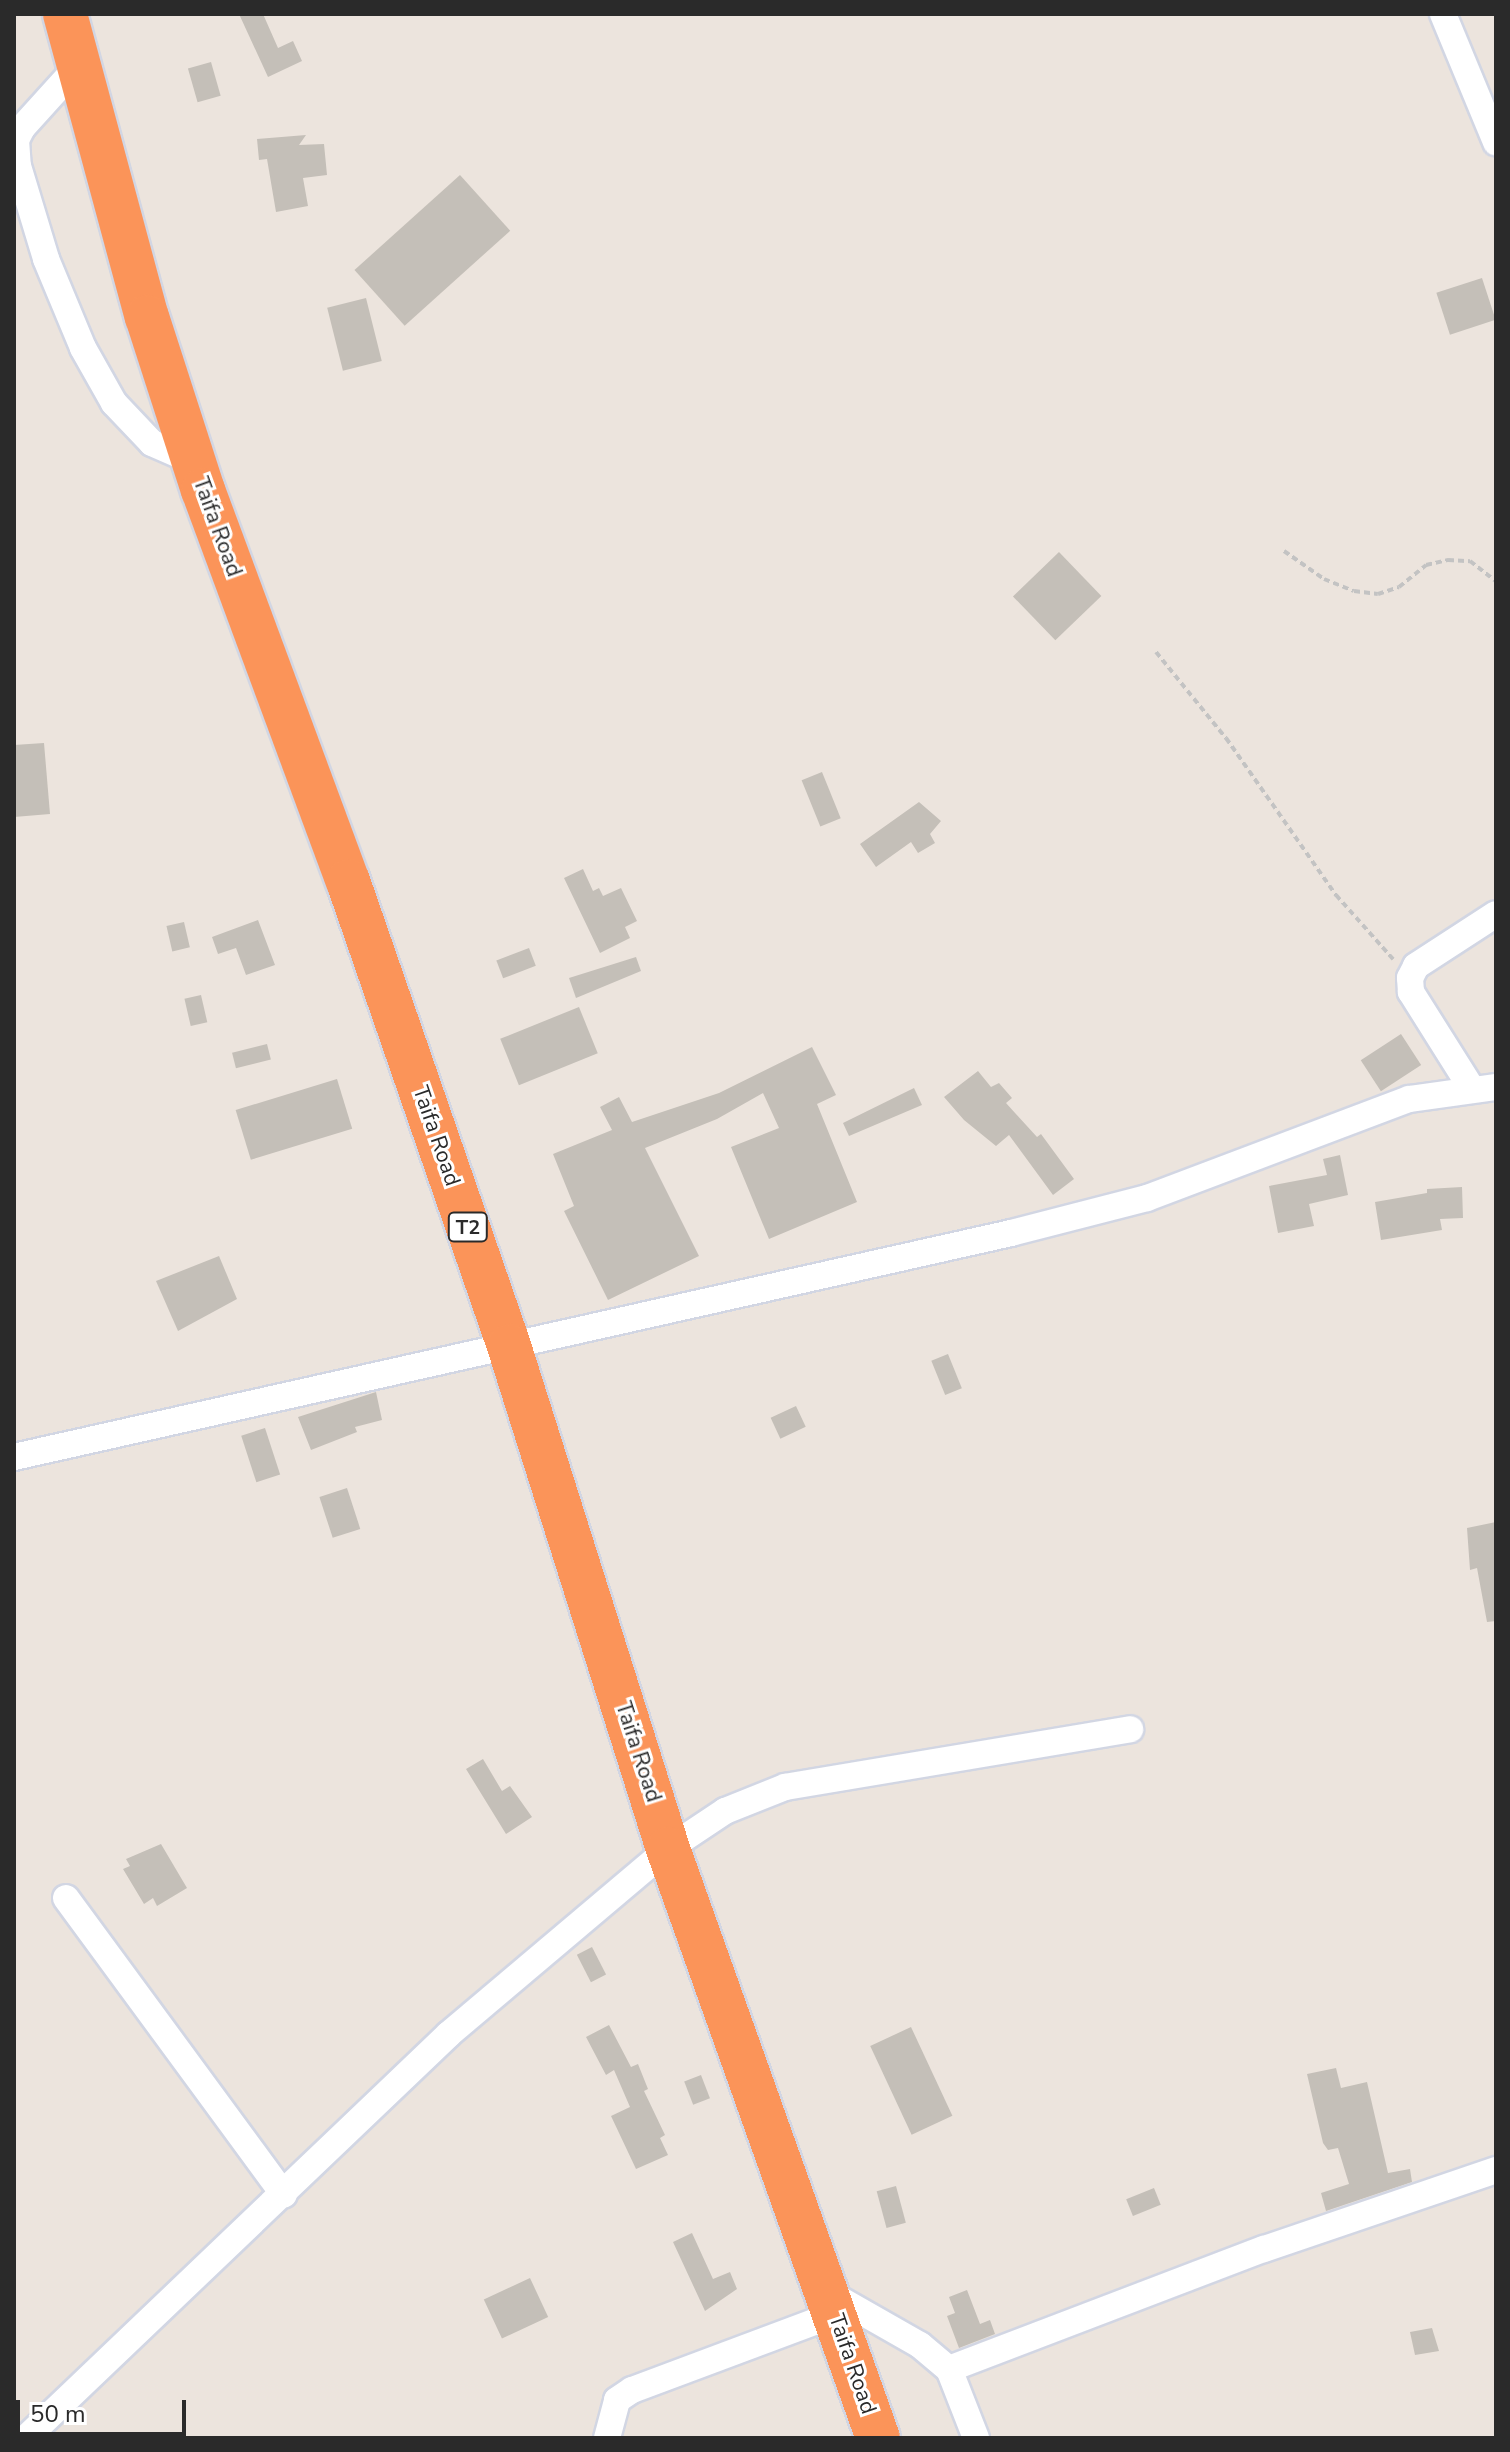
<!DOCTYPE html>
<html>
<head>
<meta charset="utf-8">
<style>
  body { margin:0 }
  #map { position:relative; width:1510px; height:2452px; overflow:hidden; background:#ece4dd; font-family:"Nunito Sans",sans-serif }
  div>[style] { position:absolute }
  .building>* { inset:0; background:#c4bfb8; transform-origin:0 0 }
  .path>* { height:4px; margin-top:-2px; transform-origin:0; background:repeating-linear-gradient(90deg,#c3c3c3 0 6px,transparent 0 10px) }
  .roads { filter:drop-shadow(2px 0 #d2d6e3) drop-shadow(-2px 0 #d2d6e3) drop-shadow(0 2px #d2d6e3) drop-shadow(0 -2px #d2d6e3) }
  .street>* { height:26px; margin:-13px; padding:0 13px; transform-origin:13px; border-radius:13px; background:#fff }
  .highway>* { height:44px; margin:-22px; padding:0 22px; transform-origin:22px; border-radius:22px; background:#fb9459 }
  span { translate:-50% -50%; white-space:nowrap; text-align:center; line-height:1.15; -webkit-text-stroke:6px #fff; paint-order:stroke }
  .shield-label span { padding:2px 6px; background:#fff; border:2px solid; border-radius:6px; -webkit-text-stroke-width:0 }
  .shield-label { font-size:20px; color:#2a2a2a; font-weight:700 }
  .street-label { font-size:22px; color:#2a2a2a }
  .frame { position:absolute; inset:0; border:16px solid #2a2a2a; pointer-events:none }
  .scale { position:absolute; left:16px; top:2400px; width:170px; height:36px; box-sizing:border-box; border:4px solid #2a2a2a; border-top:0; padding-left:10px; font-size:24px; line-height:28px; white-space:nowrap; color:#2a2a2a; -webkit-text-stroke:6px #fff; paint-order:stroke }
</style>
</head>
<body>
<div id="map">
  <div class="building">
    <i style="clip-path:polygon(239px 14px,263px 14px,278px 48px,293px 41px,302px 61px,268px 77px)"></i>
    <i style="left:211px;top:62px;width:35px;height:24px;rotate:74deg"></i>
    <i style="clip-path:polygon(306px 135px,299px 145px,324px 144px,327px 175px,303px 178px,308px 206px,276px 212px,267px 159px,259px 160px,257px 139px)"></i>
    <i style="left:460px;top:175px;width:75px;height:142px;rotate:48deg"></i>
    <i style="left:1482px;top:278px;width:44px;height:48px;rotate:72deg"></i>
    <i style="left:366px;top:298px;width:65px;height:40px;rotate:76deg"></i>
    <i style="left:1059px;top:552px;width:61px;height:64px;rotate:46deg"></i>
    <i style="clip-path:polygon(44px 743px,50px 814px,14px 817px,14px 745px)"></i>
    <i style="left:822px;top:772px;width:50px;height:22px;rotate:68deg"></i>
    <i style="clip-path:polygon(919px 802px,941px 821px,930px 834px,935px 843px,918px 853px,911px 842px,876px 867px,860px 844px)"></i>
    <i style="clip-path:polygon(583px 869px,593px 891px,599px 888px,603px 896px,621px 888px,637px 921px,625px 927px,630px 938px,600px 953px,564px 878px)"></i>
    <i style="clip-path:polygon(258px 920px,275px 965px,246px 975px,236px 948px,218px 954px,212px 937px)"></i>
    <i style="left:184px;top:922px;width:26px;height:18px;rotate:77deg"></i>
    <i style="left:529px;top:948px;width:19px;height:35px;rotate:69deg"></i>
    <i style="clip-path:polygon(636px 957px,641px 971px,576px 998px,569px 978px)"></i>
    <i style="left:201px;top:995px;width:28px;height:17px;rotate:77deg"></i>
    <i style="left:579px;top:1007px;width:50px;height:85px;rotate:68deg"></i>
    <i style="left:1401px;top:1034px;width:37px;height:48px;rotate:57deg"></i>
    <i style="left:267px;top:1044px;width:16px;height:36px;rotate:76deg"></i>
    <i style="clip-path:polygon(812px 1047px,836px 1095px,817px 1104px,857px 1202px,769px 1239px,731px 1147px,779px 1128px,763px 1093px,717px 1119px,645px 1148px,699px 1256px,608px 1300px,564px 1211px,574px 1206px,553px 1154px,612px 1130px,600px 1107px,619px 1097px,632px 1122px,719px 1093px)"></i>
    <i style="clip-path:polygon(978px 1071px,991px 1087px,999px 1083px,1012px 1098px,1006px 1103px,1037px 1137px,1041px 1134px,1074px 1179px,1053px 1195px,1009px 1135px,996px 1146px,964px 1120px,944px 1097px)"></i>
    <i style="left:337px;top:1079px;width:52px;height:106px;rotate:73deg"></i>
    <i style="clip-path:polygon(914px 1088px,922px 1105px,849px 1136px,843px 1123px)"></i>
    <i style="clip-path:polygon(1340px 1155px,1348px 1195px,1309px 1204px,1314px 1226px,1278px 1233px,1269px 1186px,1327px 1175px,1323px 1159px)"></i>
    <i style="clip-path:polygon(1462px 1187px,1463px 1218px,1440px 1219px,1442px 1230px,1381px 1240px,1375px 1202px,1427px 1193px,1427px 1189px)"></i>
    <i style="clip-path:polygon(219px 1256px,237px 1299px,178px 1331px,156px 1281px)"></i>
    <i style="left:948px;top:1354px;width:37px;height:18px;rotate:68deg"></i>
    <i style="clip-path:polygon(376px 1392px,382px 1420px,355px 1427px,357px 1432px,311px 1450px,298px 1417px)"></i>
    <i style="left:796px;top:1406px;width:23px;height:28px;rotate:65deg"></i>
    <i style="left:265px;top:1428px;width:49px;height:25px;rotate:72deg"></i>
    <i style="left:347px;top:1488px;width:43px;height:29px;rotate:72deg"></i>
    <i style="clip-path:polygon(1496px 1522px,1496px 1621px,1487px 1622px,1477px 1568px,1470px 1570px,1467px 1528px)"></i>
    <i style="clip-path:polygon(483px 1759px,502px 1791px,510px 1786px,532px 1817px,506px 1834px,466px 1769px)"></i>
    <i style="clip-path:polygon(161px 1844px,187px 1888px,157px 1906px,153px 1898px,144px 1904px,123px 1869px,130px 1866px,126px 1859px)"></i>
    <i style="left:592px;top:1947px;width:31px;height:17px;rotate:63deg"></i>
    <i style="clip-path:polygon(609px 2025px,631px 2067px,638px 2064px,648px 2089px,644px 2091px,665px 2135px,660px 2138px,668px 2155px,636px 2169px,611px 2116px,630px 2107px,614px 2070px,606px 2075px,586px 2037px)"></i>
    <i style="left:911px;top:2027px;width:98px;height:45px;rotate:65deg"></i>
    <i style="clip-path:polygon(1336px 2068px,1341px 2088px,1367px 2082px,1388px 2173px,1410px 2169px,1412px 2182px,1326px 2211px,1321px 2193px,1349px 2184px,1338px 2148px,1328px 2150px,1323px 2143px,1307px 2074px)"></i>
    <i style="left:701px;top:2075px;width:25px;height:18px;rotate:69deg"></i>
    <i style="left:896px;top:2186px;width:38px;height:20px;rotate:75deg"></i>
    <i style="left:1154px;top:2188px;width:18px;height:30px;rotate:68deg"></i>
    <i style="clip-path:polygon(692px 2233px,713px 2279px,730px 2272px,737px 2289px,705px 2311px,673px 2242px)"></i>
    <i style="left:530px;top:2278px;width:43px;height:51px;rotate:65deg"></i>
    <i style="clip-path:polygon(967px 2290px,980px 2324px,990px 2320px,995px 2334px,959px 2348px,947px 2316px,955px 2313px,949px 2297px)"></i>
    <i style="clip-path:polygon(1432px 2328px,1439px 2351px,1415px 2355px,1410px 2332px)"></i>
  </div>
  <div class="path">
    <i style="left:1284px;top:551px;width:49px;rotate:35deg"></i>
    <i style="left:1324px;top:579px;width:32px;rotate:22deg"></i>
    <i style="left:1354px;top:591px;width:24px;rotate:7deg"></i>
    <i style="left:1378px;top:594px;width:22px;rotate:-18deg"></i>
    <i style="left:1399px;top:587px;width:35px;rotate:-39deg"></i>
    <i style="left:1426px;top:565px;width:23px;rotate:-13deg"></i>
    <i style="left:1448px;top:560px;width:22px;rotate:3deg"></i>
    <i style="left:1470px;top:561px;width:33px;rotate:38deg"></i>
    <i style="left:1156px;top:652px;width:111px;rotate:50.9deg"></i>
    <i style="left:1226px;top:738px;width:192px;rotate:55deg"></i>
    <i style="left:1336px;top:895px;width:86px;rotate:48.3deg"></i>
  </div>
  <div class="roads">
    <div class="street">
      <i style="left:1443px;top:14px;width:139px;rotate:67.5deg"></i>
      <i style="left:78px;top:66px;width:84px;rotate:132.1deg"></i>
      <i style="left:22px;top:128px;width:13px;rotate:117deg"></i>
      <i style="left:16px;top:140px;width:26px;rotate:86deg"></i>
      <i style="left:18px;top:166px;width:97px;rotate:73.2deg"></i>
      <i style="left:46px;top:259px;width:96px;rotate:67.4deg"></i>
      <i style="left:83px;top:348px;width:63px;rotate:60.6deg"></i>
      <i style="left:114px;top:403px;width:55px;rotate:46.5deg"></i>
      <i style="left:152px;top:443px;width:45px;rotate:23.7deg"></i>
      <i style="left:1472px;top:1089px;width:115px;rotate:-122.2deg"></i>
      <i style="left:1411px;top:992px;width:14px;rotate:-94deg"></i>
      <i style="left:1410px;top:978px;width:13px;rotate:-63deg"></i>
      <i style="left:1416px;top:966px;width:95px;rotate:-33deg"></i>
      <i style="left:14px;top:1457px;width:1022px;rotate:-12.66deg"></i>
      <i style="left:1011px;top:1233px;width:140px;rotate:-14.4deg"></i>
      <i style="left:1147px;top:1198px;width:280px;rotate:-20.7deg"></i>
      <i style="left:1409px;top:1099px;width:88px;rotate:-7.9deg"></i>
      <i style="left:66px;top:1898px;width:368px;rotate:53.7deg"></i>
      <i style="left:827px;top:2292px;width:107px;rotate:29.7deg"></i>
      <i style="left:920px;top:2345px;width:38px;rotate:40deg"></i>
      <i style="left:949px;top:2369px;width:74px;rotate:68.6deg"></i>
      <i style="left:949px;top:2369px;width:337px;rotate:-20.9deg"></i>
      <i style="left:1264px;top:2249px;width:245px;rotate:-18.8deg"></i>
      <i style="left:26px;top:2438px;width:585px;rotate:-43.68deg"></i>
      <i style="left:449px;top:2034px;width:287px;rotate:-40.2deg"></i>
      <i style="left:668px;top:1849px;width:69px;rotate:-33.7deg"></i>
      <i style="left:725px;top:1811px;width:65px;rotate:-21.8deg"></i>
      <i style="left:785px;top:1787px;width:350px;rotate:-9.5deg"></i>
      <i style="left:607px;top:2438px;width:39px;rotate:-75deg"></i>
      <i style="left:617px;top:2400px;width:18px;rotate:-34deg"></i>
      <i style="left:632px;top:2390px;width:217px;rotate:-20.5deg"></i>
    </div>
    <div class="highway">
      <i style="left:65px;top:14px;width:314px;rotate:74.9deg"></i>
      <i style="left:147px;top:317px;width:182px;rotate:72.1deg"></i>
      <i style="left:203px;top:490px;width:417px;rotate:69.7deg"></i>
      <i style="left:348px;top:881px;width:492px;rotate:70.9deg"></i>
      <i style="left:509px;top:1346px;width:528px;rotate:72.46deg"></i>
      <i style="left:668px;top:1849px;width:625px;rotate:70.38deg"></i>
    </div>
  </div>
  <div class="shield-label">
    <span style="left:468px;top:1227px">T2</span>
  </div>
  <div class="street-label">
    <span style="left:217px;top:527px;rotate:70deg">Taifa Road</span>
    <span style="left:436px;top:1136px;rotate:71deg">Taifa Road</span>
    <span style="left:638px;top:1752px;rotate:72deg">Taifa Road</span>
    <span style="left:852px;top:2364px;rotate:71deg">Taifa Road</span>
  </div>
  <div class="frame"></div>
  <div class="scale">50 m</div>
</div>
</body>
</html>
